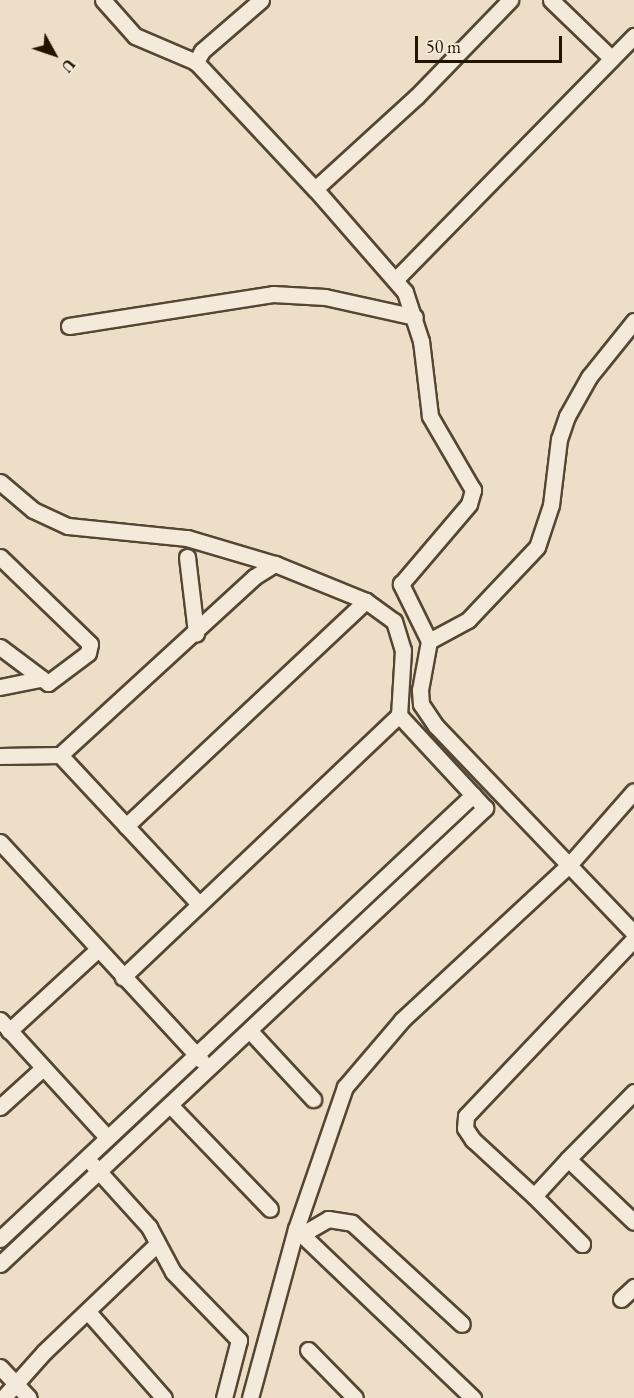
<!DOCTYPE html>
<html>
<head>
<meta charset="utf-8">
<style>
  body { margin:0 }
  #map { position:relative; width:634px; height:1398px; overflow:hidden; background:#ecdec7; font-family:"EB Garamond",serif }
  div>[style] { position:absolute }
  .roads { filter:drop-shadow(2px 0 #554632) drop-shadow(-2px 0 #554632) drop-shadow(0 2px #554632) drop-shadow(0 -2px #554632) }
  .street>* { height:15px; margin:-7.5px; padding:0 7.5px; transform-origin:7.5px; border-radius:7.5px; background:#f3eadb }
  span { translate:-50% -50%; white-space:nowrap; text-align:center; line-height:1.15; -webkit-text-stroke:4.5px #f3eadb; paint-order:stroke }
  .north { position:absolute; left:24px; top:24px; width:60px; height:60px; -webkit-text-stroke:4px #f3eadb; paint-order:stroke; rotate:130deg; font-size:16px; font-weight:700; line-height:24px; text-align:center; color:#231401 }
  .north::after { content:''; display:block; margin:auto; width:21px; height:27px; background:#231401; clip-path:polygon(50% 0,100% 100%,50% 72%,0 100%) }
  .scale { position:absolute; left:415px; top:36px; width:147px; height:27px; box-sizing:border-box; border:3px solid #231401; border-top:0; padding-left:8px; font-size:18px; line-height:21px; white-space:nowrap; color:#231401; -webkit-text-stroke:4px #f3eadb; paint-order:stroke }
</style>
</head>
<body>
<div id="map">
  <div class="roads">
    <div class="street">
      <i style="left:103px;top:0;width:48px;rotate:48.4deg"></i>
      <i style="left:135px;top:36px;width:66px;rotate:23.1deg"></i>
      <i style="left:261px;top:0;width:78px;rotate:139.2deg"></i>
      <i style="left:202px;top:51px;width:13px;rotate:119deg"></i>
      <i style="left:196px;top:62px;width:174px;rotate:46.9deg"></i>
      <i style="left:551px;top:0;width:83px;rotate:44deg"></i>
      <i style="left:397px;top:278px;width:339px;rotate:-45.6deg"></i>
      <i style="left:634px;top:321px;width:72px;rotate:128.8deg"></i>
      <i style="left:589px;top:377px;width:45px;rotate:119.4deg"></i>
      <i style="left:567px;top:416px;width:24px;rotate:109deg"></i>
      <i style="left:559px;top:439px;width:66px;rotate:96.9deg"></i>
      <i style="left:551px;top:505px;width:44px;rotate:108.4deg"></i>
      <i style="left:537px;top:547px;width:100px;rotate:133.4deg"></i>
      <i style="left:468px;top:620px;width:44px;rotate:151.7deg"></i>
      <i style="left:429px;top:641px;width:50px;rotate:100.4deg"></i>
      <i style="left:420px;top:690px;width:14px;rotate:86deg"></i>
      <i style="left:421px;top:704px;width:27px;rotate:56deg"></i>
      <i style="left:436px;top:726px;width:286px;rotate:46.3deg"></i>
      <i style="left:69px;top:326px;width:206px;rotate:-8.9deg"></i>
      <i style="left:273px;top:294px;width:52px;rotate:3.3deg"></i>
      <i style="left:325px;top:297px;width:92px;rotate:12.5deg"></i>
      <i style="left:0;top:482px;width:43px;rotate:40.3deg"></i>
      <i style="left:33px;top:510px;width:38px;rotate:25deg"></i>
      <i style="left:68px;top:526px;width:120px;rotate:5.8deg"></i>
      <i style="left:187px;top:538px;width:92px;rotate:16.5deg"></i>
      <i style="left:0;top:557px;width:125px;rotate:44deg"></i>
      <i style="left:90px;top:644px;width:9px;rotate:103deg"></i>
      <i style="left:88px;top:653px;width:50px;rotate:143.1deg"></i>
      <i style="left:48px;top:683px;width:60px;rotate:-143.1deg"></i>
      <i style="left:187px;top:557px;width:77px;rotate:83.2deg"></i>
      <i style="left:429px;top:641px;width:64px;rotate:-116.2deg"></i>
      <i style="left:401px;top:584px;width:105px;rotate:-49.6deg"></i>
      <i style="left:469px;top:504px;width:15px;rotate:-74deg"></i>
      <i style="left:473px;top:490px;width:86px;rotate:-120.2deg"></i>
      <i style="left:430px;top:416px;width:76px;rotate:-96.8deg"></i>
      <i style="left:421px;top:341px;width:52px;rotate:-108.1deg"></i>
      <i style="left:405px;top:292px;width:137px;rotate:-131.1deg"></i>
      <i style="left:315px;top:189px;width:138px;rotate:-42.4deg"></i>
      <i style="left:417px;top:96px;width:134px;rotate:-45.9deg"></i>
      <i style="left:0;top:687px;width:41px;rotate:-11.3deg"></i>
      <i style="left:0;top:756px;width:60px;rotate:-1deg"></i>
      <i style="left:126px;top:826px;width:329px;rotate:-43.2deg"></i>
      <i style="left:0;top:842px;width:297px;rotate:47.3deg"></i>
      <i style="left:199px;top:904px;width:204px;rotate:-133deg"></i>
      <i style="left:60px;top:755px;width:263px;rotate:-42.5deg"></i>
      <i style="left:254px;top:577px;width:25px;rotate:-32deg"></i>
      <i style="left:275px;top:564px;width:98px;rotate:22.1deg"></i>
      <i style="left:366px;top:601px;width:34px;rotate:36deg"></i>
      <i style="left:394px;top:621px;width:30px;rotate:73deg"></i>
      <i style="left:403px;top:650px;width:65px;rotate:93.5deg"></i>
      <i style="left:0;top:1020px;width:159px;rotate:47.6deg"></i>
      <i style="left:9px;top:1031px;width:120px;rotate:-42.6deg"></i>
      <i style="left:250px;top:1031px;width:93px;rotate:47.2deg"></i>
      <i style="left:634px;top:1092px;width:94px;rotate:134.6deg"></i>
      <i style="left:568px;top:1159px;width:91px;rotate:43.7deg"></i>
      <i style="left:170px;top:1105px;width:144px;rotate:46.1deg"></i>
      <i style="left:0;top:1107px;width:58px;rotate:-42.2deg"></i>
      <i style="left:568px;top:1159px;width:50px;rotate:132.6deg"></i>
      <i style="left:534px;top:1196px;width:68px;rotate:45deg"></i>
      <i style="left:93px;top:1165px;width:84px;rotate:47.9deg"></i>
      <i style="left:149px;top:1227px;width:51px;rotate:61.9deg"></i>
      <i style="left:173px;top:1272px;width:95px;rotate:45.9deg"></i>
      <i style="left:239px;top:1340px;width:60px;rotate:104.5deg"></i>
      <i style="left:534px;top:1196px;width:83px;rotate:-137.4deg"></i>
      <i style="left:473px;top:1140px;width:14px;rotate:-124deg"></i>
      <i style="left:465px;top:1128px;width:12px;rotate:-85deg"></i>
      <i style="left:466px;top:1116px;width:244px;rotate:-46.5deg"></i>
      <i style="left:296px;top:1229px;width:245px;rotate:43.7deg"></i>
      <i style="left:304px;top:1233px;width:28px;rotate:-30deg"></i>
      <i style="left:328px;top:1219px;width:24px;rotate:9deg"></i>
      <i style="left:352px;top:1223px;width:149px;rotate:42.6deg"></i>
      <i style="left:0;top:1239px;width:649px;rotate:-43.19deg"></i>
      <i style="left:0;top:1264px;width:666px;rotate:-43.23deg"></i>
      <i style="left:485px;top:808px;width:127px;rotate:-132.8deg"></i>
      <i style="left:399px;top:715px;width:381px;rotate:136.5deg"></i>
      <i style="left:621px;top:1299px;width:18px;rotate:-43deg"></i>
      <i style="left:89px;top:1313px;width:113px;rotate:48.6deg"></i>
      <i style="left:308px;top:1350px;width:67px;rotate:45.6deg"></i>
      <i style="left:0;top:1367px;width:42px;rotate:46.9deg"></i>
      <i style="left:3px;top:1398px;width:62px;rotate:-48.3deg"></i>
      <i style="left:44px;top:1352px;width:155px;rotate:-43.7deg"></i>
      <i style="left:250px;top:1398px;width:175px;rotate:-74.8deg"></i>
      <i style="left:296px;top:1229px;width:150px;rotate:-71deg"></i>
      <i style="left:345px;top:1087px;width:88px;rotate:-49.6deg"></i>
      <i style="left:402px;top:1020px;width:228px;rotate:-42.9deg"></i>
      <i style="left:569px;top:865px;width:98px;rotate:-48.7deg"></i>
    </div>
  </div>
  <div class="north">U</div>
  <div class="scale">50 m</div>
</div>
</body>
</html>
